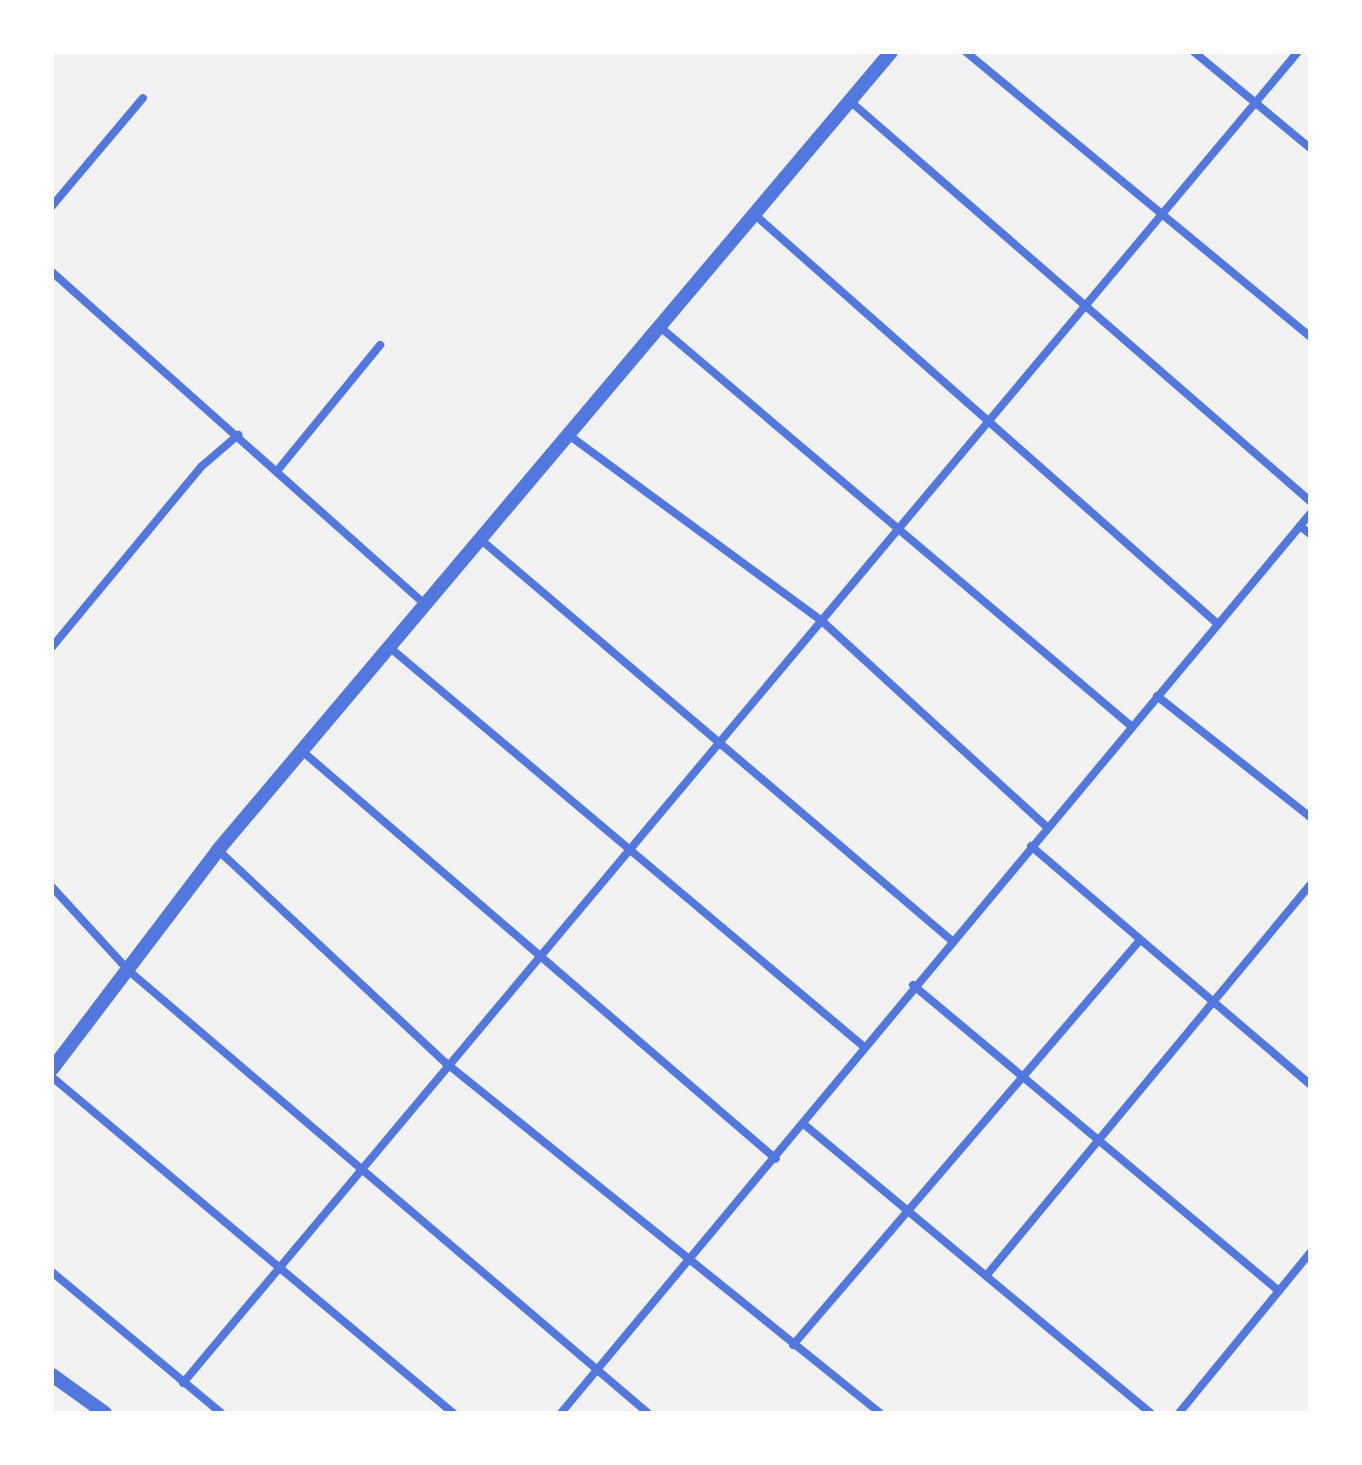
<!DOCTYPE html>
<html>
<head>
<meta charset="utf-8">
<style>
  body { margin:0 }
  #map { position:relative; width:1362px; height:1465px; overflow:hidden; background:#f2f2f2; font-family:"Sofia Sans Condensed",sans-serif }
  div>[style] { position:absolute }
  .minor>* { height:8px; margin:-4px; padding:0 4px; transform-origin:4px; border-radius:4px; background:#5277de }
  .tertiary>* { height:14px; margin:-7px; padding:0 7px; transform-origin:7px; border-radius:7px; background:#5277de }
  span { translate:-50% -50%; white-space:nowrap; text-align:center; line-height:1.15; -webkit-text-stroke:8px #fff; paint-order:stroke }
  .frame { position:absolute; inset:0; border:54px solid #fff; pointer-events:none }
</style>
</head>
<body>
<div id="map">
  <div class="minor">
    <i style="left:966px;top:52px;width:447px;rotate:39.6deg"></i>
    <i style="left:1194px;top:52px;width:151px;rotate:39.6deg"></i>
    <i style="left:851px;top:102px;width:608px;rotate:41deg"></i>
    <i style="left:52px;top:206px;width:141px;rotate:-49.9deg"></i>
    <i style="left:755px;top:215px;width:618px;rotate:41.46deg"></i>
    <i style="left:52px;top:272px;width:497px;rotate:41.7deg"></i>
    <i style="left:660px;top:327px;width:617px;rotate:40.27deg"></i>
    <i style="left:570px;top:436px;width:313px;rotate:36.3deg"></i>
    <i style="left:822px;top:621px;width:305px;rotate:42.5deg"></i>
    <i style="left:277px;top:471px;width:163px;rotate:-50.7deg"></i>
    <i style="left:1300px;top:526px;width:13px;rotate:39deg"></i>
    <i style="left:480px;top:539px;width:619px;rotate:40.41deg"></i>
    <i style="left:388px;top:646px;width:621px;rotate:40.1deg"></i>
    <i style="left:52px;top:647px;width:235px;rotate:-50.4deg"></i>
    <i style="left:202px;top:466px;width:48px;rotate:-40.7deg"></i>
    <i style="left:1157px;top:696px;width:195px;rotate:38.3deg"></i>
    <i style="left:302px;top:751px;width:625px;rotate:40.72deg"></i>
    <i style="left:1031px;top:846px;width:367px;rotate:40.5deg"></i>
    <i style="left:218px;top:850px;width:312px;rotate:43.1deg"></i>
    <i style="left:446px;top:1063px;width:558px;rotate:38.88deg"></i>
    <i style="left:52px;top:887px;width:114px;rotate:47.5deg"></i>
    <i style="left:129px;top:971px;width:682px;rotate:40.42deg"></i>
    <i style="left:913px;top:985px;width:477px;rotate:39.9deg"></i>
    <i style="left:52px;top:1077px;width:523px;rotate:39.96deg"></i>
    <i style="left:806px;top:1126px;width:449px;rotate:39.8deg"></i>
    <i style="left:52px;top:1272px;width:220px;rotate:39.8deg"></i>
    <i style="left:986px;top:1276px;width:508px;rotate:-50.35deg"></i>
    <i style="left:793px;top:1345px;width:533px;rotate:-49.41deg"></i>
    <i style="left:183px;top:1383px;width:1736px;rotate:-50.05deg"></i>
    <i style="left:561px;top:1413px;width:1170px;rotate:-50.2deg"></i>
    <i style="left:1179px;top:1413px;width:207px;rotate:-50.7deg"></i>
  </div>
  <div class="tertiary">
    <i style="left:52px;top:1069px;width:275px;rotate:-52.8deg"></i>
    <i style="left:218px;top:850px;width:1044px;rotate:-49.86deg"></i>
    <i style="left:52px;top:1375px;width:65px;rotate:35.6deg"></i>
  </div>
  <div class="frame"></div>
</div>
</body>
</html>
